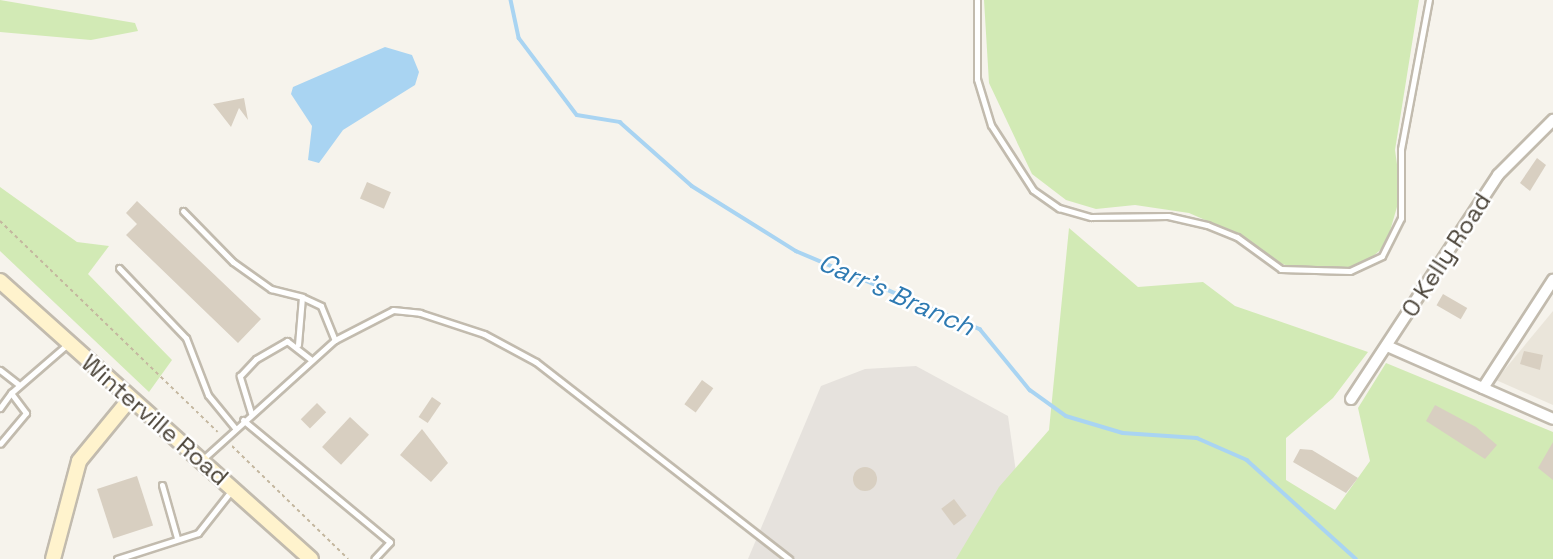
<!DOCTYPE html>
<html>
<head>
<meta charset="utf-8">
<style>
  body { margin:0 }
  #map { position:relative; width:1553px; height:559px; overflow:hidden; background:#f6f3ec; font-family:"Space Grotesk",sans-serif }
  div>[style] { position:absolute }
  .residential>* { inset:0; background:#eae5da }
  .industrial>* { inset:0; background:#e6e2dd }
  .green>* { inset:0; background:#d2eab5 }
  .water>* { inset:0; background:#a9d4f2 }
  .stream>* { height:3.5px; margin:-1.75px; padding:0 1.75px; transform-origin:1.75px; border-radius:1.75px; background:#a9d4f2 }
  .building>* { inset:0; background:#d8cfc1; transform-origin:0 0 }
  .round { border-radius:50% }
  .path>* { height:2px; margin-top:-1px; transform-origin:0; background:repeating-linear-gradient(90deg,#c4b79f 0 3.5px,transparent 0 7px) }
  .roads { filter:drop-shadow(2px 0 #c2bbae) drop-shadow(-2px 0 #c2bbae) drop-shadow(0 2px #c2bbae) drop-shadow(0 -2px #c2bbae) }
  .lane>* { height:5px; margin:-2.5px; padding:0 2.5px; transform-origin:2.5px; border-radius:2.5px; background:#fff }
  .street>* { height:10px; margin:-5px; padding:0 5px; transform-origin:5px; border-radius:5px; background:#fff }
  .secondary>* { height:14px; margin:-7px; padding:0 7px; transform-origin:7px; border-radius:7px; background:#fff3cd }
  span { translate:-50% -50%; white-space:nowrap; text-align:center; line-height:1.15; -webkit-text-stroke:5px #fff; paint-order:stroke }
  .street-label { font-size:24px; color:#4b4439 }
  .water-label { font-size:26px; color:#2e7ab2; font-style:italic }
</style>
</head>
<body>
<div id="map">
  <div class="residential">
    <i style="clip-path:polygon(1553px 311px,1553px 405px,1496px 380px)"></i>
  </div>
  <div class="industrial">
    <i style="clip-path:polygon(916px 366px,1008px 416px,1016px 472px,989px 559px,748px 559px,821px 386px,865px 369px)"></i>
  </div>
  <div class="green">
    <i style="clip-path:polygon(0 0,135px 23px,138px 31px,91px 40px,0 32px)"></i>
    <i style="clip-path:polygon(984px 0,1419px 0,1395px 150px,1401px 193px,1386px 245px,1364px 264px,1345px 268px,1288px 266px,1265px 257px,1242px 236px,1189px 213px,1135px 205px,1096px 209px,1066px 200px,1032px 174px,989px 83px)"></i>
    <i style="clip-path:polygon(0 187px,77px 242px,109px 246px,88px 274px,172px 360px,149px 392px,0 251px)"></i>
    <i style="clip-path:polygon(1069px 228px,1138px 287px,1203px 282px,1235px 306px,1368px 352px,1333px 398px,1286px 438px,1286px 480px,1335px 510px,1370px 461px,1358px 408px,1386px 363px,1553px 432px,1553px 559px,956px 559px,999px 487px,1049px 430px)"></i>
  </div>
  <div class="water">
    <i style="clip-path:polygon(385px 47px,412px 55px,419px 72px,415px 85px,343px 130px,319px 163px,308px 160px,312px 126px,291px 94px,293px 87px)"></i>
  </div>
  <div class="stream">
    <i style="left:511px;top:0;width:39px;rotate:78deg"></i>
    <i style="left:519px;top:38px;width:96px;rotate:53deg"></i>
    <i style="left:577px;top:115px;width:44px;rotate:9.2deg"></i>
    <i style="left:620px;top:122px;width:96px;rotate:41.6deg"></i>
    <i style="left:692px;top:186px;width:123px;rotate:32deg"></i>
    <i style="left:796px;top:251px;width:200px;rotate:23deg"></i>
    <i style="left:980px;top:329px;width:79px;rotate:50.7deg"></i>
    <i style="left:1030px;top:390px;width:44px;rotate:35.8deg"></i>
    <i style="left:1066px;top:416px;width:59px;rotate:16.6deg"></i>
    <i style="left:1123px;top:433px;width:74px;rotate:3.9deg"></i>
    <i style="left:1197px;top:438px;width:55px;rotate:23.7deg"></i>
    <i style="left:1247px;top:460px;width:147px;rotate:42.2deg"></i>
  </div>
  <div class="building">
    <i style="clip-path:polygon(244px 98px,248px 120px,239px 108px,231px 127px,213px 104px)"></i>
    <i style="clip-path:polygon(1537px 158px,1546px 165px,1530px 191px,1520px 183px)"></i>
    <i style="left:367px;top:182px;width:26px;height:18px;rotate:23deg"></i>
    <i style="clip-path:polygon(137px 201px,261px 319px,238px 343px,126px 235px,137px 224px,126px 213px)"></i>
    <i style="left:1443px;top:294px;width:28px;height:13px;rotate:30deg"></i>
    <i style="clip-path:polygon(1524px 351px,1543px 355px,1540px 370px,1520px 364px)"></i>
    <i style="left:702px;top:380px;width:14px;height:30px;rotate:36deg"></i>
    <i style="left:432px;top:397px;width:11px;height:24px;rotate:34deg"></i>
    <i style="left:317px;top:403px;width:13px;height:23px;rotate:45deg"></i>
    <i style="clip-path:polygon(1435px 405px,1476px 427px,1497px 445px,1485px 459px,1426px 421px)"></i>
    <i style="left:350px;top:417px;width:26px;height:41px;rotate:43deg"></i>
    <i style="clip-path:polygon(422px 429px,448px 463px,431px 482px,400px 455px)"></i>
    <i style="clip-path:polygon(1553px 442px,1553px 480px,1538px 468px)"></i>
    <i style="clip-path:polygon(1300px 449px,1312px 450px,1358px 478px,1346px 493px,1293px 462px)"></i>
    <i class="round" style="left:853px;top:467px;width:24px;height:24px"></i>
    <i style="left:137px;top:476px;width:52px;height:42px;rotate:72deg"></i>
    <i style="left:954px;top:499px;width:21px;height:16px;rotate:53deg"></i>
  </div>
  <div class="path">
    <i style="left:0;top:221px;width:303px;rotate:44.1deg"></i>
    <i style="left:232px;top:446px;width:162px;rotate:44.2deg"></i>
  </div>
  <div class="roads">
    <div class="lane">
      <i style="left:977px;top:0;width:79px;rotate:90deg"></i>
      <i style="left:977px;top:79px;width:48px;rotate:73.1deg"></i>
      <i style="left:991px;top:125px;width:77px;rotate:57.1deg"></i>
      <i style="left:1033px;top:190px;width:32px;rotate:35deg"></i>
      <i style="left:1059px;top:208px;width:33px;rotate:16deg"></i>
      <i style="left:1091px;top:217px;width:77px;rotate:-0.7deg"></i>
      <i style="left:1168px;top:216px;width:40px;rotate:13deg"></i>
      <i style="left:1207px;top:225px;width:32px;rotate:22deg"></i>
      <i style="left:1237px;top:237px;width:54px;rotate:36deg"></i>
      <i style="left:1281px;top:269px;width:69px;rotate:1.7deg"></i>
      <i style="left:1350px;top:271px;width:35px;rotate:-25deg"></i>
      <i style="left:1382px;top:256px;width:42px;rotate:-63.4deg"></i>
      <i style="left:1401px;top:218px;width:69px;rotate:-90deg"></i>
      <i style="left:1401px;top:149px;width:152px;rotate:-79.4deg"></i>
      <i style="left:183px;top:211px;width:71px;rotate:45.6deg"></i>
      <i style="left:233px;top:262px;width:47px;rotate:35.4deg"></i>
      <i style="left:271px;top:289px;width:32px;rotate:14deg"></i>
      <i style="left:302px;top:297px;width:48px;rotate:94.8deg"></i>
      <i style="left:119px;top:268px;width:97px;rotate:46.3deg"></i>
      <i style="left:186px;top:338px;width:61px;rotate:68.9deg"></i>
      <i style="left:208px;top:395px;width:43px;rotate:50.7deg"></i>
      <i style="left:302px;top:297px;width:21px;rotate:25deg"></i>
      <i style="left:321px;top:306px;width:37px;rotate:68deg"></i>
      <i style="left:0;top:370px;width:24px;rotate:38deg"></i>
      <i style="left:11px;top:393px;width:77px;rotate:-40.8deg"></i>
      <i style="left:0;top:408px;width:19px;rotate:-54deg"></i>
      <i style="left:11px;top:393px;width:25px;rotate:53deg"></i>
      <i style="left:26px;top:413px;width:40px;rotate:130deg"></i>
      <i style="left:251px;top:413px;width:39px;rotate:-107deg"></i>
      <i style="left:240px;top:376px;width:23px;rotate:-47deg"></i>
      <i style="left:256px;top:359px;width:36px;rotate:-30deg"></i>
      <i style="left:287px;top:341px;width:31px;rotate:38deg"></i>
      <i style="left:243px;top:420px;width:191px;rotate:39.7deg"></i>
      <i style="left:390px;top:542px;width:23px;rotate:133deg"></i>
      <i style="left:202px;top:460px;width:179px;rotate:-42.1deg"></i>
      <i style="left:335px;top:340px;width:65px;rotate:-27.3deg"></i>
      <i style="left:393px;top:310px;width:27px;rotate:6deg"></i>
      <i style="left:420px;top:313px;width:67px;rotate:18.2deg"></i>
      <i style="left:484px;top:334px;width:59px;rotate:28.3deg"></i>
      <i style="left:536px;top:362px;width:321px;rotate:37.9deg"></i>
      <i style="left:162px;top:485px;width:55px;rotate:74.2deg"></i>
      <i style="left:117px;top:559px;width:85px;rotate:-17.8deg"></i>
      <i style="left:198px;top:533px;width:53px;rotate:-51.8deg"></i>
    </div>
    <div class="street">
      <i style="left:1387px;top:346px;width:181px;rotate:23.7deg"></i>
      <i style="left:1483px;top:388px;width:129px;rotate:-57.1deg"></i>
      <i style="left:1351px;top:399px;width:268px;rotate:-56.7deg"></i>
      <i style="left:1498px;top:175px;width:78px;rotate:-45deg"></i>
    </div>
    <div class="secondary">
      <i style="left:0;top:281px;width:417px;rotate:41.8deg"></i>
      <i style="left:53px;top:559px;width:101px;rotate:-75.1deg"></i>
      <i style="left:79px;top:461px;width:80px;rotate:-50.6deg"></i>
    </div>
  </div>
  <div class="street-label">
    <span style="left:1446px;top:255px;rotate:-57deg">O Kelly Road</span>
    <span style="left:155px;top:420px;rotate:41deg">Winterville Road</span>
  </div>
  <div class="water-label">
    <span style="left:896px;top:295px;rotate:24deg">Carr's Branch</span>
  </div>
</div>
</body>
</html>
